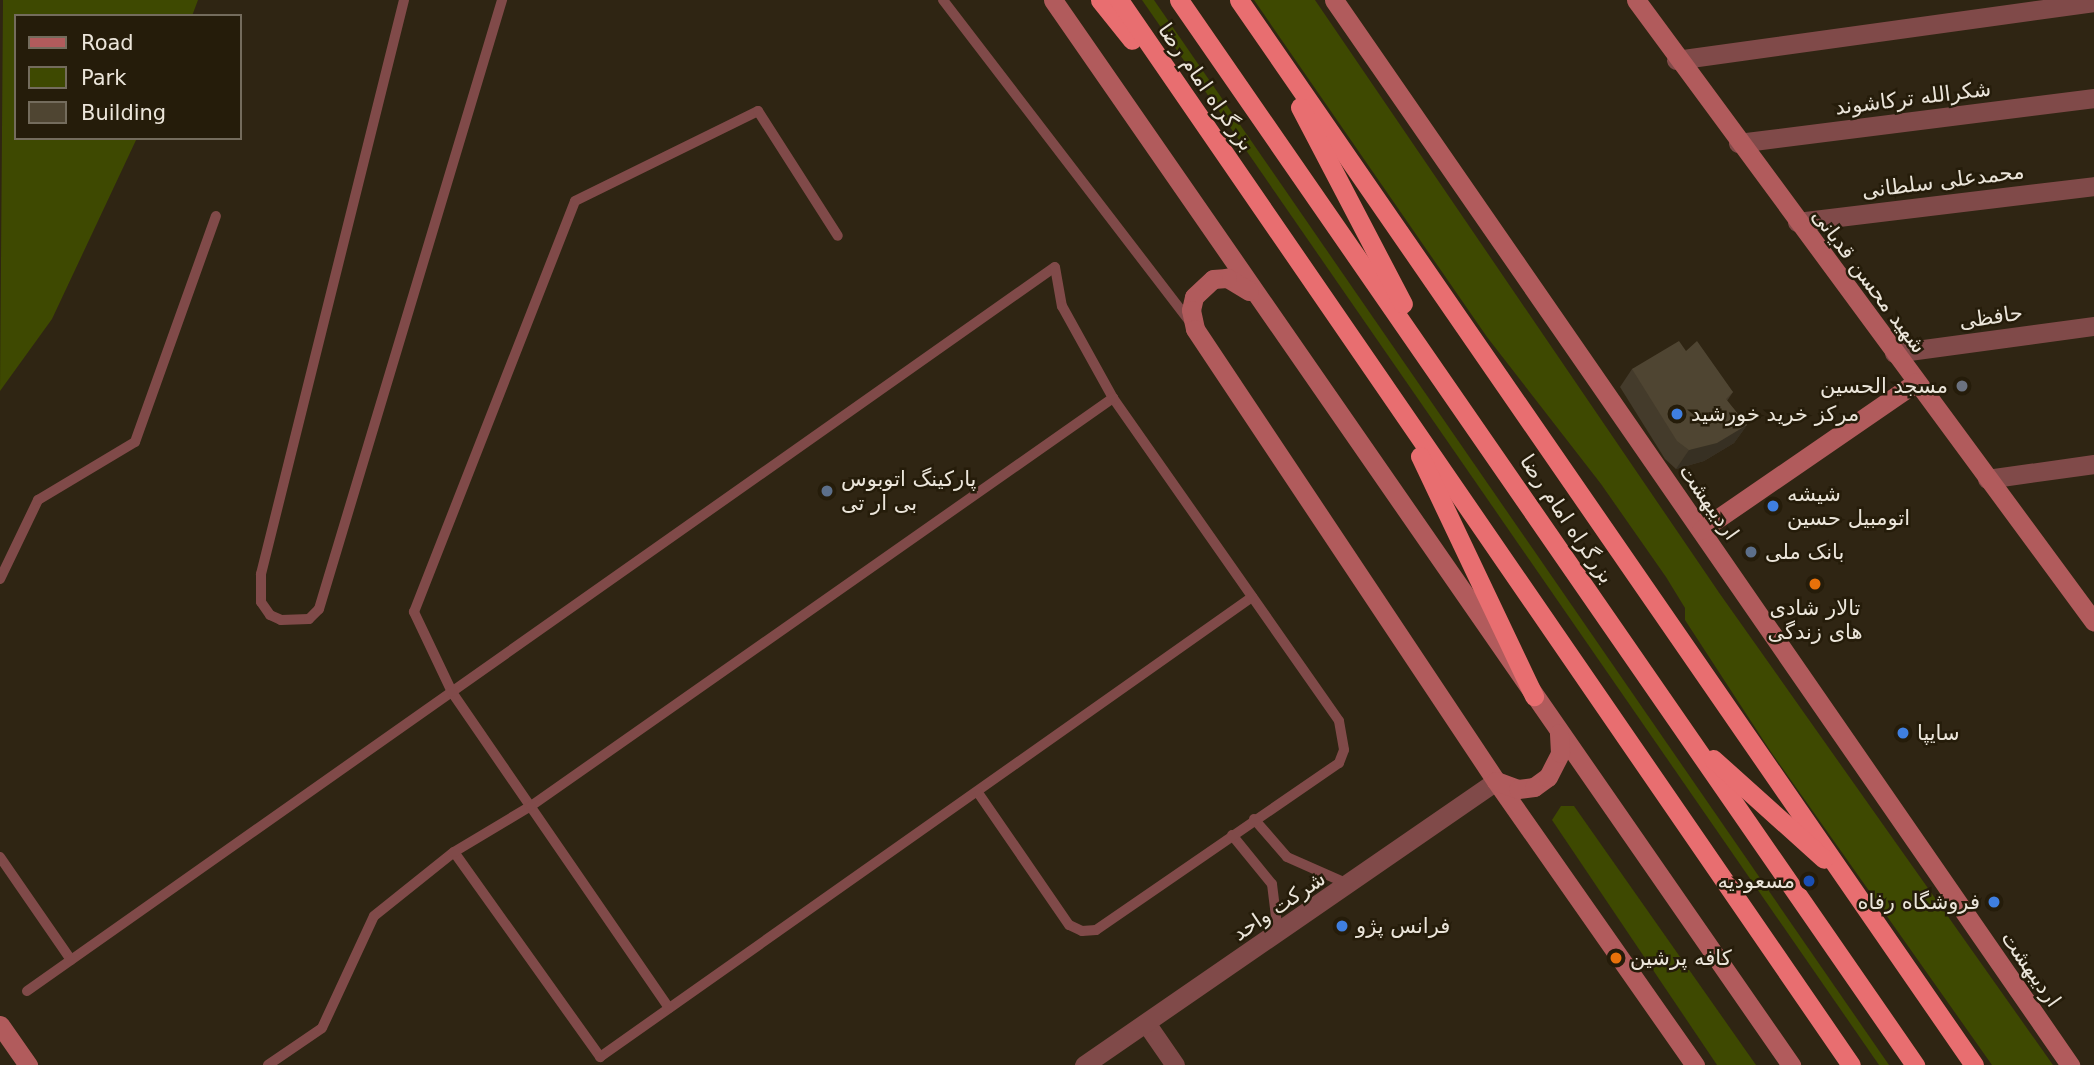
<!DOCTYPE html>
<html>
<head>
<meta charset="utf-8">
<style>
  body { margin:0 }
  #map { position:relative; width:2094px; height:1065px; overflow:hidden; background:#2f2513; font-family:"DejaVu Sans","Noto Naskh Arabic",sans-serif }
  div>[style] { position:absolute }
  .green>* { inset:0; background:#3e4901 }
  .service>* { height:10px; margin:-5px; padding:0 5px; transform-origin:5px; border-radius:5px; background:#804a49 }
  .minor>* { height:19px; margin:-9.5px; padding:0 9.5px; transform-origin:9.5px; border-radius:9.5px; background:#804a49 }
  .secondary>* { height:19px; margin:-9.5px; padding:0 9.5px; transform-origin:9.5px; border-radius:9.5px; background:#b15b5c }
  .trunk>* { height:19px; margin:-9.5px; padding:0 9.5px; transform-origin:9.5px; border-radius:9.5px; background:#e86e70 }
  .wall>* { inset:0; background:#443b2b }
  .shaded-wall>* { inset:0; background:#373023 }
  .building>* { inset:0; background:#4f4532 }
  .dots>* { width:19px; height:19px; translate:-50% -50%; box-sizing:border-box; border:4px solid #251c0a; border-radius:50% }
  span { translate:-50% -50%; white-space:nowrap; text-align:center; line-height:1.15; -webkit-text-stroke:5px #251c0a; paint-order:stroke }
  .street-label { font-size:21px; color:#ebe5da }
  .poi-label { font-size:21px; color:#ebe5da }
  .right { translate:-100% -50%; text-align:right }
  .left { translate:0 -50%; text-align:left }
  .legend { position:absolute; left:14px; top:14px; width:228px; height:126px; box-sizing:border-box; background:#251c0a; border:2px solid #746c5d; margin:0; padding:9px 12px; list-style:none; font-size:21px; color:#ebe5da }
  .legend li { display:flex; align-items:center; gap:14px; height:35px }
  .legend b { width:35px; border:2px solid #746c5d }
</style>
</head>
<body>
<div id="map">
  <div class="green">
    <i style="clip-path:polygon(3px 0,198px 0,192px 16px,16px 16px,16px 138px,137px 138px,52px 319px,0 391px)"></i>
    <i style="clip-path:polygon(1142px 0,1154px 0,1889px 1065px,1879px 1065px)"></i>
    <i style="clip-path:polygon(1254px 0,1315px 0,1720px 594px,2053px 1065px,1992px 1065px,1771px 752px,1685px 620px,1685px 608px,1666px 577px,1601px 484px,1487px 337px)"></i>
    <i style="clip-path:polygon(1561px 806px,1574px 806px,1756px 1065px,1717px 1065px,1552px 820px)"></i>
  </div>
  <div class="service">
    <i style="left:404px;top:0;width:592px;rotate:103.99deg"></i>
    <i style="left:261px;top:574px;width:28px;rotate:90deg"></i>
    <i style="left:261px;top:602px;width:16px;rotate:55deg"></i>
    <i style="left:270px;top:615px;width:12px;rotate:24deg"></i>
    <i style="left:281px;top:620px;width:28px;rotate:-2deg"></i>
    <i style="left:309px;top:619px;width:14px;rotate:-45deg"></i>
    <i style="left:319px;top:609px;width:636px;rotate:-73.27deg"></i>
    <i style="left:943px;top:0;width:404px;rotate:52.5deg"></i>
    <i style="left:0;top:579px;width:88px;rotate:-64.3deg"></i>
    <i style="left:38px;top:500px;width:113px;rotate:-30.9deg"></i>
    <i style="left:135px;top:442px;width:240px;rotate:-70.3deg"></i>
    <i style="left:1254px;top:819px;width:50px;rotate:49deg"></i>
    <i style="left:1287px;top:857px;width:67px;rotate:23.9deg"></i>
    <i style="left:1232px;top:835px;width:63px;rotate:50.8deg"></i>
    <i style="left:1272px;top:884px;width:49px;rotate:83deg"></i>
    <i style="left:454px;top:852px;width:252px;rotate:54.5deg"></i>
    <i style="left:600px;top:1057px;width:798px;rotate:-35.2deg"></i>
    <i style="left:0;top:857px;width:125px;rotate:55.4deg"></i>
    <i style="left:27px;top:991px;width:1257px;rotate:-35.16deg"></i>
    <i style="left:1055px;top:267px;width:40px;rotate:80deg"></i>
    <i style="left:1062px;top:306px;width:105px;rotate:61deg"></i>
    <i style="left:1113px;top:398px;width:394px;rotate:55deg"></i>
    <i style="left:1339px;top:721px;width:29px;rotate:80deg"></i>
    <i style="left:1344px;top:750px;width:14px;rotate:111deg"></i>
    <i style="left:1339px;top:763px;width:295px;rotate:145.5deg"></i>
    <i style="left:1096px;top:930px;width:14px;rotate:176deg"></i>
    <i style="left:1082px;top:931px;width:14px;rotate:-155deg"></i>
    <i style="left:1069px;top:925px;width:159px;rotate:-124.5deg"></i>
    <i style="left:669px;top:1008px;width:383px;rotate:-124.5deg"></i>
    <i style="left:452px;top:692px;width:89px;rotate:-115.4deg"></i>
    <i style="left:414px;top:612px;width:441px;rotate:-68.6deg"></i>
    <i style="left:575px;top:201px;width:204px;rotate:-26.2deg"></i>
    <i style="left:758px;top:111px;width:148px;rotate:57.4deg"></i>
    <i style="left:268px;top:1065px;width:65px;rotate:-34.4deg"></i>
    <i style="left:322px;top:1028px;width:123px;rotate:-65.1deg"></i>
    <i style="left:374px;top:916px;width:102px;rotate:-38.7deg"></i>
    <i style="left:454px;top:852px;width:90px;rotate:-30.9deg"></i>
    <i style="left:531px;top:806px;width:711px;rotate:-35.03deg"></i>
  </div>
  <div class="minor">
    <i style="left:1676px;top:60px;width:422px;rotate:-7.9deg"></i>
    <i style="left:1738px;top:143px;width:359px;rotate:-7.2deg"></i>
    <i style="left:1797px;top:222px;width:299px;rotate:-6.9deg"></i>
    <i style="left:1894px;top:353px;width:202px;rotate:-7.7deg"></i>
    <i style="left:1987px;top:479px;width:108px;rotate:-8deg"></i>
    <i style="left:1146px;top:1023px;width:51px;rotate:55.4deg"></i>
    <i style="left:1084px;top:1065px;width:500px;rotate:-34.58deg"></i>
  </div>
  <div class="secondary">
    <i style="left:1053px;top:0;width:1296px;rotate:55.28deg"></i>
    <i style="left:1334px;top:0;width:1295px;rotate:55.35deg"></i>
    <i style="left:1636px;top:0;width:772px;rotate:53.63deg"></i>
    <i style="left:1249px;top:291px;width:26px;rotate:-149deg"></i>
    <i style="left:1227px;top:278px;width:14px;rotate:176deg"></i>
    <i style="left:1213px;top:279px;width:26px;rotate:137deg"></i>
    <i style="left:1194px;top:297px;width:13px;rotate:103deg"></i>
    <i style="left:1191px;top:310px;width:19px;rotate:78deg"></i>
    <i style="left:1195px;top:329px;width:543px;rotate:56.34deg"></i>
    <i style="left:1496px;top:781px;width:347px;rotate:55deg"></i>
    <i style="left:1701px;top:530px;width:261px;rotate:-34.5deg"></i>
    <i style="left:1496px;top:781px;width:23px;rotate:20deg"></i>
    <i style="left:1518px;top:789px;width:16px;rotate:-7deg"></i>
    <i style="left:1534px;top:787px;width:17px;rotate:-36deg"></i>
    <i style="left:1548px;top:777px;width:27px;rotate:-63deg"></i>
    <i style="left:1560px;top:753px;width:20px;rotate:-93deg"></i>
    <i style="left:0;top:1025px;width:49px;rotate:55deg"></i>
  </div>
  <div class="trunk">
    <i style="left:1100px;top:0;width:51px;rotate:51.3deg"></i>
    <i style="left:1119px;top:0;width:1292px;rotate:55.5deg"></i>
    <i style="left:1179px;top:0;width:1295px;rotate:55.35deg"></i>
    <i style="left:1239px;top:0;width:1294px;rotate:55.39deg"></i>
    <i style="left:1300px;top:107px;width:222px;rotate:62.4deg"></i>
    <i style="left:1420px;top:456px;width:266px;rotate:64.6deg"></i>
    <i style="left:1713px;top:759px;width:149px;rotate:42deg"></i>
  </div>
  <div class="wall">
    <i style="clip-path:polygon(1686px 351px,1733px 392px,1727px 401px,1747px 425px,1734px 443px,1704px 461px,1676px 469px,1665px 459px,1620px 387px,1632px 369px)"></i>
  </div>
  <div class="shaded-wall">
    <i style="clip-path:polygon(1747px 425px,1734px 443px,1704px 461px,1676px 469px,1689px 450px)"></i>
  </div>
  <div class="building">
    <i style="clip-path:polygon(1679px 341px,1686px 351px,1697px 341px,1733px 392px,1726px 399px,1747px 425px,1717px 443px,1689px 450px,1677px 441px,1632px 369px)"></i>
  </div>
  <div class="dots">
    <i style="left:1962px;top:386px;background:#6b7280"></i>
    <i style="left:1677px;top:414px;background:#3f7fe0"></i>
    <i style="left:827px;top:491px;background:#5c6f8a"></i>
    <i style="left:1773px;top:506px;background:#3f7fe0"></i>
    <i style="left:1751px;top:552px;background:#5c6f8a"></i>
    <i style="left:1815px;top:584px;background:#e8710a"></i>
    <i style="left:1903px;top:733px;background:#3f7fe0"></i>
    <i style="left:1809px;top:881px;background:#1a4fb4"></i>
    <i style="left:1994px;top:902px;background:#3f7fe0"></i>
    <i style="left:1342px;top:926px;background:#3f7fe0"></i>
    <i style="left:1616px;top:958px;background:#e8710a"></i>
  </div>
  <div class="street-label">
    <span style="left:1206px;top:87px;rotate:55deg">بزرگراه امام رضا</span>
    <span style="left:1913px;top:98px;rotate:-7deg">شکرالله ترکاشوند</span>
    <span style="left:1943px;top:181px;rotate:-7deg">محمدعلی سلطانی</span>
    <span style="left:1869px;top:281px;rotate:53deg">شهید محسن قدیانی</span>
    <span style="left:1991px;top:317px;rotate:-8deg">حافظی</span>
    <span style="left:1709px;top:502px;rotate:55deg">اردیبهشت</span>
    <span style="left:1567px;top:519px;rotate:56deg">بزرگراه امام رضا</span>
    <span style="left:1279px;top:906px;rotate:-34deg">شرکت واحد</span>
    <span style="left:2031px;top:969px;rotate:55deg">اردیبهشت</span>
  </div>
  <div class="poi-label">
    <span class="right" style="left:1948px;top:386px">مسجد الحسین</span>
    <span class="left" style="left:1691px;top:414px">مرکز خرید خورشید</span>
    <span class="left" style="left:841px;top:491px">پارکینگ اتوبوس<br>بی ار تی</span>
    <span class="left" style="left:1787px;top:506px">شیشه<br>اتومبیل حسین</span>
    <span class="left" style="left:1765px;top:552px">بانک ملی</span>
    <span style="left:1815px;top:620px">تالار شادی<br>های زندگی</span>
    <span class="left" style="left:1917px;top:733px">سایپا</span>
    <span class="right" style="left:1795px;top:881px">مسعودیه</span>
    <span class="right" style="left:1980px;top:902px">فروشگاه رفاه</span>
    <span class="left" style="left:1356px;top:926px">فرانس پژو</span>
    <span class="left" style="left:1630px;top:958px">کافه پرشین</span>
  </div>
  <ul class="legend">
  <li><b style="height:9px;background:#b15b5c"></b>Road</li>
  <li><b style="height:19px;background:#3e4901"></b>Park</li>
  <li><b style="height:19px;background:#4f4532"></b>Building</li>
  </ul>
</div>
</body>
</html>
